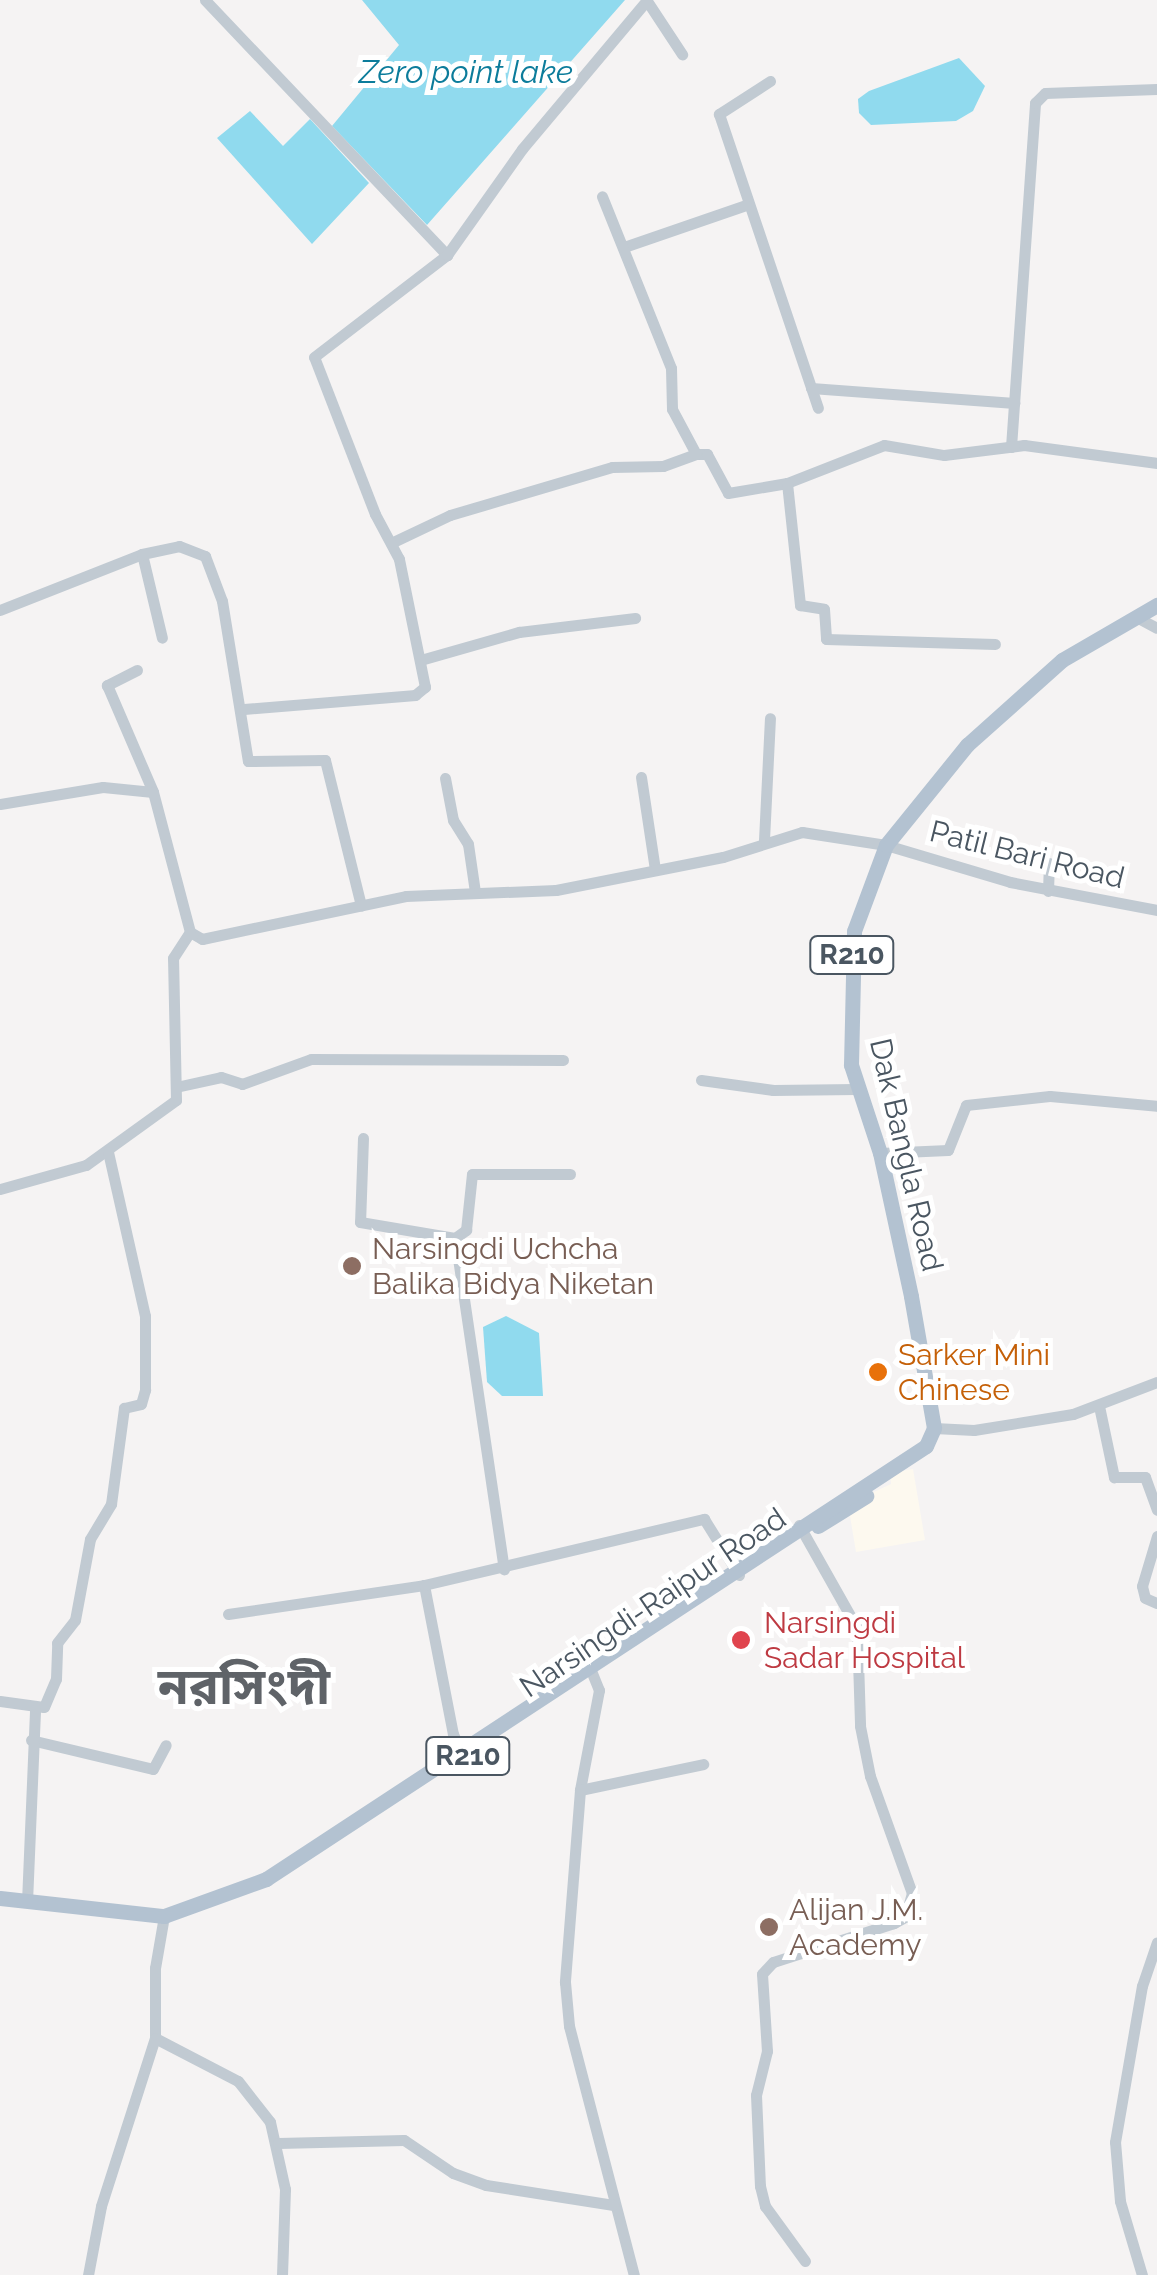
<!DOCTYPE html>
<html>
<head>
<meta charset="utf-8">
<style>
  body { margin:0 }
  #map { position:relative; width:1157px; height:2275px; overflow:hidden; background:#f5f3f3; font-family:Raleway,"Noto Sans Bengali",sans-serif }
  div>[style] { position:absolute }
  .commercial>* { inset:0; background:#fdf9ef }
  .water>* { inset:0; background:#90daee }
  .minor>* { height:11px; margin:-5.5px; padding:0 5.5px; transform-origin:5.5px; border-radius:5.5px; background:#c1cad2 }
  .major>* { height:15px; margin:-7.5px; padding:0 7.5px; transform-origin:7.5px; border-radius:7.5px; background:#b3c2d1 }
  .dots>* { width:28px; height:28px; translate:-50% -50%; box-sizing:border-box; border:5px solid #fff; border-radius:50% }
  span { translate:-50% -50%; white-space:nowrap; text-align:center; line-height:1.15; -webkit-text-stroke:10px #fff; paint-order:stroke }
  .shield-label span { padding:2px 8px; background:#fff; border:2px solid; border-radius:8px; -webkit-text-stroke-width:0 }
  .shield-label { font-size:28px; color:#4a5661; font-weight:700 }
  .street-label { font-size:30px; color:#4a5661 }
  .education-label { font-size:30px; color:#785e54 }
  .left { translate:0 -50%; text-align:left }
  .food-label { font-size:30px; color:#c56008 }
  .health-label { font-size:30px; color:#be3a42 }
  .water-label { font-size:32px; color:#0c7c9b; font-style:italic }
  .town-label { font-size:50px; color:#5f6368; font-weight:700 }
</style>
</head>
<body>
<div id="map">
  <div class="commercial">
    <i style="clip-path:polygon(913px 1469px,925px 1540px,856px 1552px,848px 1504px,891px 1484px,890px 1473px)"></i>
  </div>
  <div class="water">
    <i style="clip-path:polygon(362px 0,625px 0,427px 225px,332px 126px,399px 45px)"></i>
    <i style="clip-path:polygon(959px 58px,985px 86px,973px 111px,956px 121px,871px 125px,859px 113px,858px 99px,869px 91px)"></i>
    <i style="clip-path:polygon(250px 111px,283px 146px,310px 119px,369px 183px,312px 244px,217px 138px)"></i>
    <i style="clip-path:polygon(506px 1316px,539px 1333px,543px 1396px,502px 1396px,487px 1382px,483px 1327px)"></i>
  </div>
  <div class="minor">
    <i style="left:205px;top:0;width:352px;rotate:46.5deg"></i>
    <i style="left:647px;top:1px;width:64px;rotate:56.6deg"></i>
    <i style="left:770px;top:81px;width:61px;rotate:147.1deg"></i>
    <i style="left:719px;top:114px;width:310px;rotate:71.4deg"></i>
    <i style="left:624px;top:247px;width:129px;rotate:-19deg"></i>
    <i style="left:811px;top:388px;width:204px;rotate:4.2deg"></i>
    <i style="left:1011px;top:447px;width:345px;rotate:-86deg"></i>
    <i style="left:1035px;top:103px;width:14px;rotate:-45deg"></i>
    <i style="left:1045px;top:93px;width:112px;rotate:-2deg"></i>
    <i style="left:696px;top:454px;width:11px"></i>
    <i style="left:707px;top:454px;width:44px;rotate:61.7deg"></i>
    <i style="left:728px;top:493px;width:60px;rotate:-9.6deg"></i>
    <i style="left:787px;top:483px;width:104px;rotate:-21.4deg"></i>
    <i style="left:884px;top:445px;width:61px;rotate:9.5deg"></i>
    <i style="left:944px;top:455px;width:81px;rotate:-7.1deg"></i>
    <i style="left:1024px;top:445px;width:134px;rotate:7.7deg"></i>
    <i style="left:787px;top:483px;width:123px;rotate:83.9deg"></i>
    <i style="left:800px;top:605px;width:24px;rotate:9deg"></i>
    <i style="left:824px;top:609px;width:30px;rotate:86deg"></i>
    <i style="left:826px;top:639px;width:169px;rotate:1.7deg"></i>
    <i style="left:391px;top:543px;width:65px;rotate:-25.4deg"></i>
    <i style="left:450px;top:515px;width:169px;rotate:-16.5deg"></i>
    <i style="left:612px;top:467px;width:51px;rotate:-1.1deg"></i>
    <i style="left:663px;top:466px;width:35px;rotate:-20deg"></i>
    <i style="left:696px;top:454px;width:51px;rotate:-118.1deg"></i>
    <i style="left:672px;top:409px;width:41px;rotate:-91.4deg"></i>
    <i style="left:671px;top:368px;width:185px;rotate:-111.9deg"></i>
    <i style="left:142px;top:554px;width:86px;rotate:76.6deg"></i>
    <i style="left:0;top:610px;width:153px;rotate:-21.5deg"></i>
    <i style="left:142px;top:554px;width:38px;rotate:-12deg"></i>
    <i style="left:179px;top:546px;width:28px;rotate:21deg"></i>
    <i style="left:205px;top:556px;width:48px;rotate:69.3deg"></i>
    <i style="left:222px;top:601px;width:162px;rotate:80.8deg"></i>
    <i style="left:248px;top:761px;width:77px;rotate:-0.7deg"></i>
    <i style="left:325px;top:760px;width:150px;rotate:76.1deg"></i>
    <i style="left:1138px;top:618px;width:21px;rotate:28deg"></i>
    <i style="left:424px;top:659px;width:99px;rotate:-15.9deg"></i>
    <i style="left:519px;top:632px;width:117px;rotate:-6.9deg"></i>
    <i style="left:137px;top:670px;width:34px;rotate:153deg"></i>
    <i style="left:107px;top:685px;width:116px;rotate:66.7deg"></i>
    <i style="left:244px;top:709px;width:172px;rotate:-4.7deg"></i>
    <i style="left:415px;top:695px;width:13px;rotate:-39deg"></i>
    <i style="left:425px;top:687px;width:131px;rotate:-101.5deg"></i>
    <i style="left:399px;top:559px;width:51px;rotate:-118.1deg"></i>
    <i style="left:375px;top:514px;width:168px;rotate:-111.2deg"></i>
    <i style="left:314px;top:357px;width:168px;rotate:-37.5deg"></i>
    <i style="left:447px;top:255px;width:130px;rotate:-54.7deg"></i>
    <i style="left:522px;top:149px;width:194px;rotate:-50deg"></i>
    <i style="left:641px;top:777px;width:94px;rotate:81.4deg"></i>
    <i style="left:445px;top:778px;width:43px;rotate:79.2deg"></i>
    <i style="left:453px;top:820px;width:28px;rotate:58deg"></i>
    <i style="left:468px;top:844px;width:49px;rotate:81.7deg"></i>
    <i style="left:0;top:804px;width:104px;rotate:-9.4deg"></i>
    <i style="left:103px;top:787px;width:50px;rotate:5.7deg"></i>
    <i style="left:153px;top:792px;width:145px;rotate:75.2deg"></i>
    <i style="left:190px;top:932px;width:14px;rotate:30deg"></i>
    <i style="left:202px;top:939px;width:208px;rotate:-11.9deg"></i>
    <i style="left:406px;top:896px;width:150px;rotate:-2.3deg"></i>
    <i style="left:556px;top:890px;width:170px;rotate:-11.2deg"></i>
    <i style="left:723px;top:857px;width:83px;rotate:-17.6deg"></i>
    <i style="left:802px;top:832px;width:85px;rotate:8.8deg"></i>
    <i style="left:886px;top:845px;width:129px;rotate:16.6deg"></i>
    <i style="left:1010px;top:882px;width:150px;rotate:10.8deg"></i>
    <i style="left:764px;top:840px;width:122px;rotate:-87.2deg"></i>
    <i style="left:1048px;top:891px;width:28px;rotate:-88deg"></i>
    <i style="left:701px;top:1080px;width:73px;rotate:7.9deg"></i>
    <i style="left:773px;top:1090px;width:83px;rotate:-0.7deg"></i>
    <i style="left:176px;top:1087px;width:46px;rotate:-12.5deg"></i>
    <i style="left:221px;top:1077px;width:22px;rotate:18deg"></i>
    <i style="left:242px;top:1084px;width:73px;rotate:-19.9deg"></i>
    <i style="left:311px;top:1059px;width:252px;rotate:0.2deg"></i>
    <i style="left:363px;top:1138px;width:84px;rotate:92deg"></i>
    <i style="left:360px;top:1222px;width:96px;rotate:9.6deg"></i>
    <i style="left:455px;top:1238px;width:335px;rotate:81.6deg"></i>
    <i style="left:880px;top:1153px;width:68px;rotate:-2.5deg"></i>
    <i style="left:948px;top:1150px;width:48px;rotate:-68.2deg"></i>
    <i style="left:966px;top:1105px;width:84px;rotate:-6.1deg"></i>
    <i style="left:1050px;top:1096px;width:107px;rotate:5.3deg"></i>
    <i style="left:0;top:1189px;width:89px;rotate:-15.6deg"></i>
    <i style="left:86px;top:1165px;width:111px;rotate:-35.8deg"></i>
    <i style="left:176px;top:1100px;width:142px;rotate:-91.2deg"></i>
    <i style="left:173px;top:958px;width:31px;rotate:-57deg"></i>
    <i style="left:455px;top:1238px;width:14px;rotate:-36deg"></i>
    <i style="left:466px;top:1230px;width:56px;rotate:-83.9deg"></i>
    <i style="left:472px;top:1174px;width:98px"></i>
    <i style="left:1099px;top:1406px;width:73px;rotate:78.1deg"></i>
    <i style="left:1114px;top:1477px;width:31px"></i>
    <i style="left:1145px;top:1477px;width:35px;rotate:70deg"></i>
    <i style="left:934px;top:1428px;width:40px;rotate:2.9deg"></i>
    <i style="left:974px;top:1430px;width:100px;rotate:-9.2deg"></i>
    <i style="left:1073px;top:1414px;width:90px;rotate:-20.9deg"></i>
    <i style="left:799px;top:1525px;width:118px;rotate:60.6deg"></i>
    <i style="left:857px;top:1628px;width:98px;rotate:88.2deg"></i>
    <i style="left:860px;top:1726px;width:51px;rotate:78.7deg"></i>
    <i style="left:870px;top:1776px;width:124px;rotate:70.3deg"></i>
    <i style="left:912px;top:1893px;width:25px;rotate:106deg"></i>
    <i style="left:905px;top:1917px;width:13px;rotate:151deg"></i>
    <i style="left:894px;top:1923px;width:127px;rotate:162.1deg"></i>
    <i style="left:773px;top:1962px;width:16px;rotate:133deg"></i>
    <i style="left:762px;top:1974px;width:77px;rotate:86.3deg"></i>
    <i style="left:767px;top:2051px;width:45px;rotate:104deg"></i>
    <i style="left:756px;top:2095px;width:91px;rotate:87.5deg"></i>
    <i style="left:760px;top:2186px;width:21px;rotate:76deg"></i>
    <i style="left:765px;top:2206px;width:68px;rotate:54deg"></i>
    <i style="left:1157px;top:1536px;width:52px;rotate:106.7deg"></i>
    <i style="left:1142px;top:1586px;width:12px;rotate:76deg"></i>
    <i style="left:1145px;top:1598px;width:13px;rotate:23deg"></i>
    <i style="left:424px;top:1585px;width:152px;rotate:79deg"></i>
    <i style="left:453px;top:1734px;width:27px;rotate:66deg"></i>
    <i style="left:228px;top:1614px;width:198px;rotate:-8.4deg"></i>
    <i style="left:424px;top:1585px;width:288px;rotate:-13.3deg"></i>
    <i style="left:704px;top:1519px;width:66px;rotate:58deg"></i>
    <i style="left:590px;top:1668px;width:24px;rotate:68deg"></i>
    <i style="left:599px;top:1690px;width:102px;rotate:100.8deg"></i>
    <i style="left:580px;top:1790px;width:193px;rotate:94.5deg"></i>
    <i style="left:565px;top:1982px;width:44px;rotate:84.8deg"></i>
    <i style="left:569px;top:2026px;width:257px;rotate:75.4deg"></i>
    <i style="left:0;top:1701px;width:44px;rotate:7.8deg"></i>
    <i style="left:44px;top:1707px;width:30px;rotate:-67deg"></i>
    <i style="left:56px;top:1679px;width:36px;rotate:-88deg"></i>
    <i style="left:57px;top:1643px;width:29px;rotate:-52deg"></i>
    <i style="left:75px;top:1620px;width:82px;rotate:-79.5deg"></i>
    <i style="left:90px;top:1539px;width:41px;rotate:-59deg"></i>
    <i style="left:111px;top:1504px;width:97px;rotate:-82.3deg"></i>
    <i style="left:124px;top:1408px;width:17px;rotate:-13deg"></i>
    <i style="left:141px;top:1404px;width:15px;rotate:-74deg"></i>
    <i style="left:145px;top:1390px;width:74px;rotate:-90deg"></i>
    <i style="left:145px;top:1316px;width:168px;rotate:-102.7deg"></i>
    <i style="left:31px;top:1740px;width:125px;rotate:13.4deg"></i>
    <i style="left:153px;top:1769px;width:27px;rotate:-62deg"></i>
    <i style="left:580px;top:1790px;width:126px;rotate:-11.9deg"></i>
    <i style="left:27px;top:1902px;width:192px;rotate:-87.6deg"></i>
    <i style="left:164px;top:1916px;width:53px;rotate:99.8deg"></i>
    <i style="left:155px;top:1968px;width:70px;rotate:90deg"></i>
    <i style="left:155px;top:2038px;width:93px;rotate:27.4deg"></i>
    <i style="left:238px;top:2081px;width:52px;rotate:52deg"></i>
    <i style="left:270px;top:2122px;width:69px;rotate:77.4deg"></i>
    <i style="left:285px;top:2189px;width:86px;rotate:92deg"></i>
    <i style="left:278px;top:2143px;width:126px;rotate:-1.4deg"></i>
    <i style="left:404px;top:2140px;width:59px;rotate:34deg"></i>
    <i style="left:453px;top:2173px;width:35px;rotate:20deg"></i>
    <i style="left:486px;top:2185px;width:129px;rotate:8.9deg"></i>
    <i style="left:88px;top:2275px;width:70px;rotate:-79.3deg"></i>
    <i style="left:101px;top:2206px;width:176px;rotate:-72.2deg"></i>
    <i style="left:1142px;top:2275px;width:77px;rotate:-106.6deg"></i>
    <i style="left:1120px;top:2201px;width:59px;rotate:-94.8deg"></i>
    <i style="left:1115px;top:2142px;width:158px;rotate:-80.2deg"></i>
    <i style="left:1142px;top:1986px;width:46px;rotate:-71.2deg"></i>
  </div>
  <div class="major">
    <i style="left:818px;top:1526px;width:57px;rotate:-32deg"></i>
    <i style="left:0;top:1898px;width:165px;rotate:6.3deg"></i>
    <i style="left:164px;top:1916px;width:109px;rotate:-19.9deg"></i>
    <i style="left:266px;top:1879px;width:789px;rotate:-33.27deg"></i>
    <i style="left:926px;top:1446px;width:20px;rotate:-66deg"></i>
    <i style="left:934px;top:1428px;width:134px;rotate:-99.9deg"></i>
    <i style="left:911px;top:1296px;width:146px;rotate:-102.2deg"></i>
    <i style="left:880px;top:1153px;width:93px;rotate:-108.2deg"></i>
    <i style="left:851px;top:1065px;width:134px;rotate:-88.7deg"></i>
    <i style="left:854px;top:931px;width:92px;rotate:-69.6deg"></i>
    <i style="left:886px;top:845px;width:129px;rotate:-51deg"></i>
    <i style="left:967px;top:745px;width:127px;rotate:-41.8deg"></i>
    <i style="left:1062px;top:660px;width:110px;rotate:-30.1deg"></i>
  </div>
  <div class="dots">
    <i style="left:352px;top:1266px;background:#8d6e63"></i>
    <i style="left:878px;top:1372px;background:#e8710a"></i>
    <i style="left:741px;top:1640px;background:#e0444e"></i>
    <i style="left:769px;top:1927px;background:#8d6e63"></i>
  </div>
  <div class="shield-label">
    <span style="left:852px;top:955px">R210</span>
    <span style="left:468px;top:1756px">R210</span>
  </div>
  <div class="street-label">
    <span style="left:1027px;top:855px;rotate:14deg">Patil Bari Road</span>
    <span style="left:906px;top:1155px;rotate:77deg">Dak Bangla Road</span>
    <span style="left:653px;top:1603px;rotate:-34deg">Narsingdi-Raipur Road</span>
  </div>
  <div class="education-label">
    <span class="left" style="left:372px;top:1266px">Narsingdi Uchcha<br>Balika Bidya Niketan</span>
    <span class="left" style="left:789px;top:1927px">Alijan J.M.<br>Academy</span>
  </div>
  <div class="food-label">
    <span class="left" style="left:898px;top:1372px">Sarker Mini<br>Chinese</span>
  </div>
  <div class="health-label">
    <span class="left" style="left:764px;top:1640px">Narsingdi<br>Sadar Hospital</span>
  </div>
  <div class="water-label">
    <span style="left:466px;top:72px">Zero point lake</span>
  </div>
  <div class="town-label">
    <span style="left:244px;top:1687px">নরসিংদী</span>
  </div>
</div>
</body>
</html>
